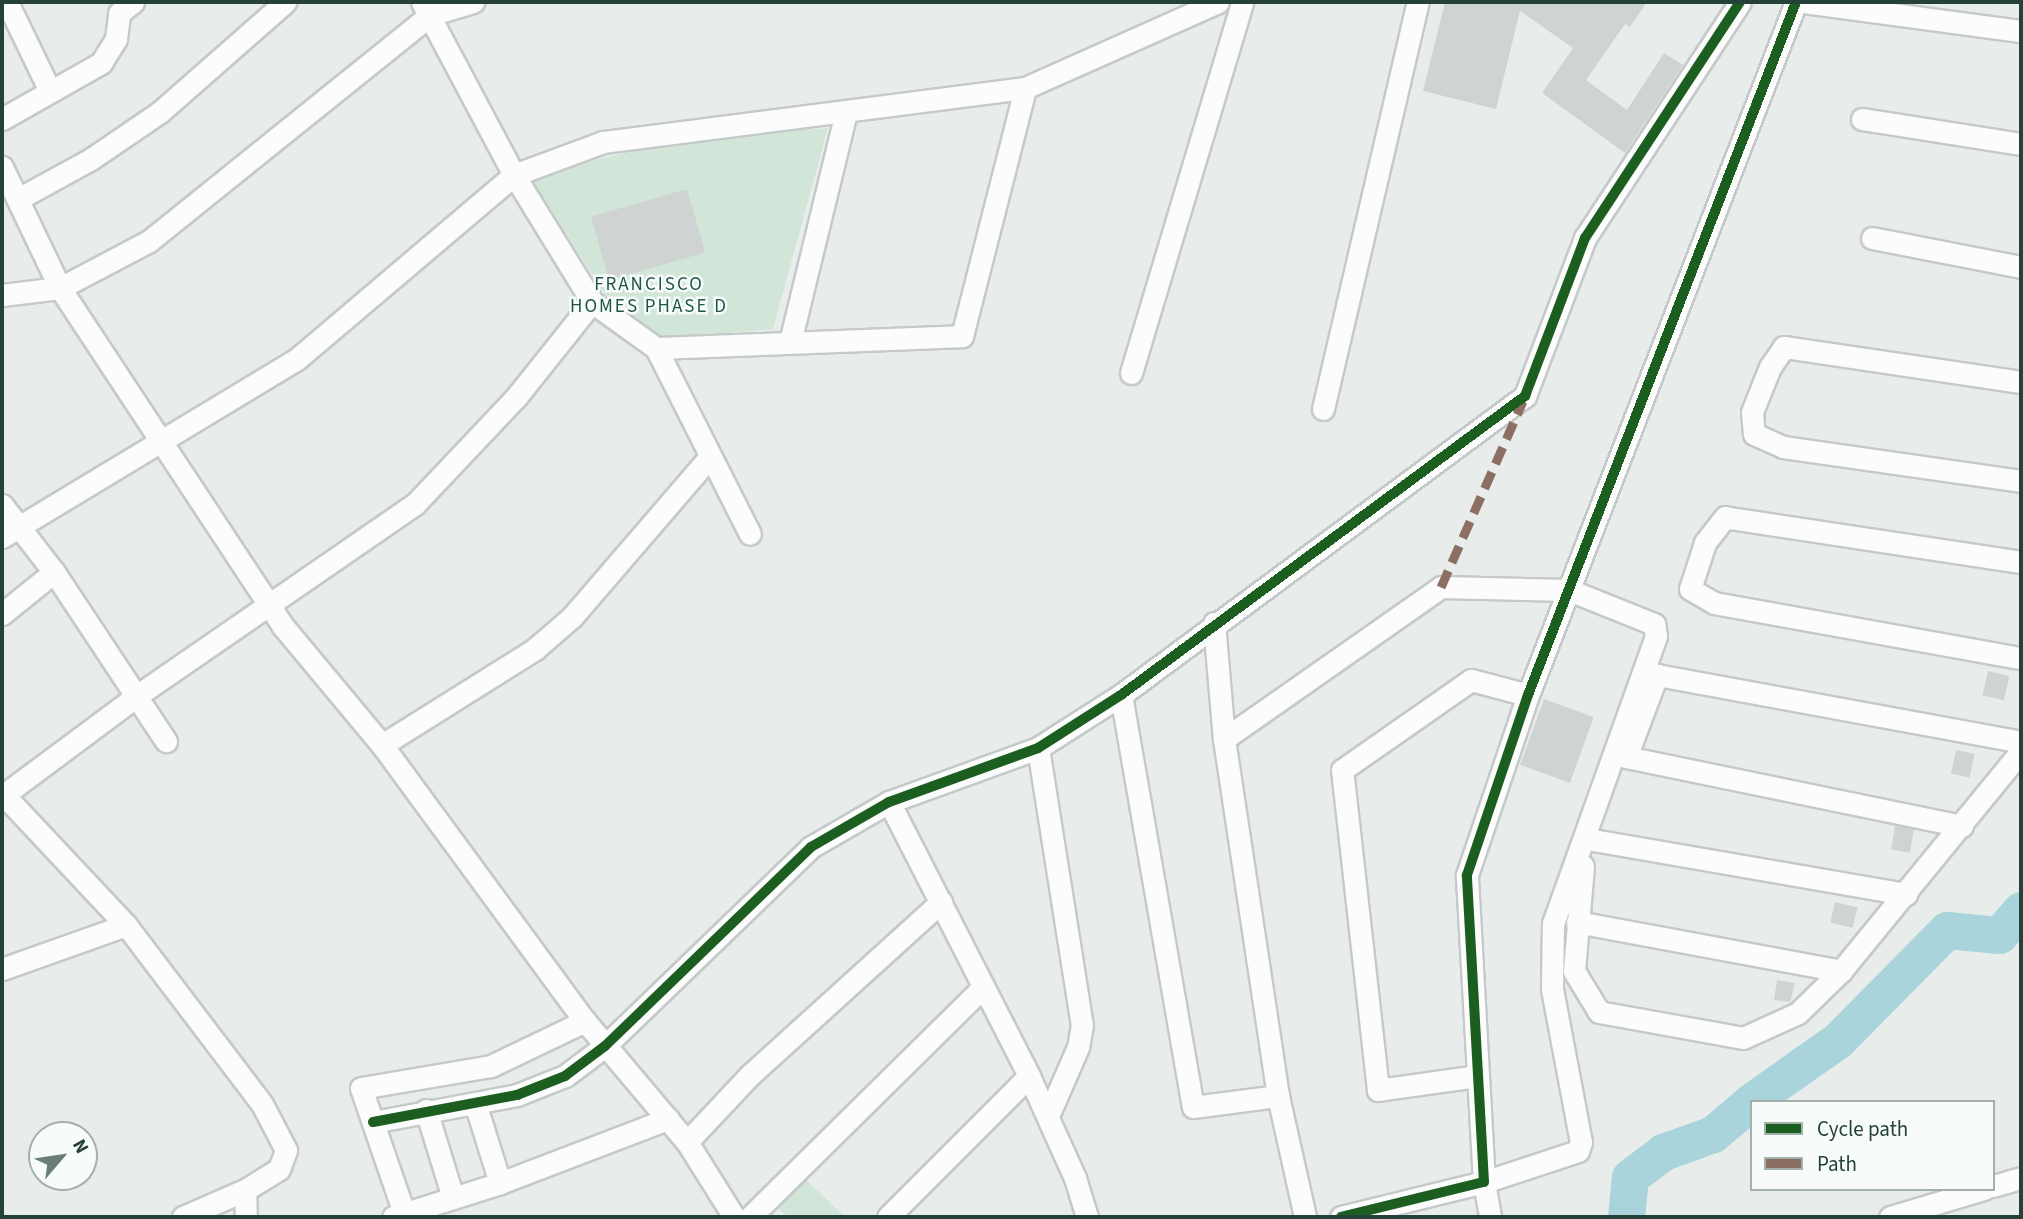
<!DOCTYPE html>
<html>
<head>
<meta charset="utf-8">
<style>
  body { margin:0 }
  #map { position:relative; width:2023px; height:1219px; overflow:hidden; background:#e8edeb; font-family:"Source Sans 3",sans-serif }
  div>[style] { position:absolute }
  .green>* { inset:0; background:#d1e6d8 }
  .river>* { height:37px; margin:-18.5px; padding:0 18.5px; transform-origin:18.5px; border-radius:18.5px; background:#a9d4db }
  .building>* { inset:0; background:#cfd4d2; transform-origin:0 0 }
  .roads { filter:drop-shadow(2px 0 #c5cac8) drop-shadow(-2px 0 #c5cac8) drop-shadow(0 2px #c5cac8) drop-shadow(0 -2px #c5cac8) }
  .minor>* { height:21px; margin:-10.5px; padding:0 10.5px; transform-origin:10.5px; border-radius:10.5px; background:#fcfcfc }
  .quiet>* { height:9px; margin-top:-4.5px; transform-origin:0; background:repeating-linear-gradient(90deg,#8d6e63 0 18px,transparent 0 27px) }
  .cycleway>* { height:10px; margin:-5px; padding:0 5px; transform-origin:5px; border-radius:5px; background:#1b5e20 }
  span { translate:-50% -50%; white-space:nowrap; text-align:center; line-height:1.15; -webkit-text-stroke:5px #f7fbf9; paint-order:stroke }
  .neighbourhood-label { font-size:19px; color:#1f5548; letter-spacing:2px }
  .frame { position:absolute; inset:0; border:4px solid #24423a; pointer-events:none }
  .legend { position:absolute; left:1750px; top:1100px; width:245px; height:91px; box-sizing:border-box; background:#f7fbf9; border:2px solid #a3b1ad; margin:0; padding:9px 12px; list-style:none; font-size:21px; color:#24423a }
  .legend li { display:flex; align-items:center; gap:14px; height:35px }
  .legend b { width:35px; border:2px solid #a3b1ad }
  .north { position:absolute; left:28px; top:1121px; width:70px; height:70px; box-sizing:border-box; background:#f7fbf9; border:2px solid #a3b1ad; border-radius:50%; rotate:61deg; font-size:19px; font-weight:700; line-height:28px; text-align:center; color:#24423a }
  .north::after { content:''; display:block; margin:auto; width:24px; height:32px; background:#697e78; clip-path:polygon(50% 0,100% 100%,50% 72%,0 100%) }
</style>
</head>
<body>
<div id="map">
  <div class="green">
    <i style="clip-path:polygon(828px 128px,773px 329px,653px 340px,609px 301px,530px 176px,683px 139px)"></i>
    <i style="clip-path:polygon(801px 1175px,845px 1217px,787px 1217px,774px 1205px)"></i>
  </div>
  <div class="river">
    <i style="left:1626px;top:1217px;width:40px;rotate:-84.3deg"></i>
    <i style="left:1630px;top:1177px;width:41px;rotate:-37.1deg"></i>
    <i style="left:1663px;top:1152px;width:53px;rotate:-19.8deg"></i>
    <i style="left:1713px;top:1134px;width:52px;rotate:-40.4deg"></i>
    <i style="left:1753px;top:1100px;width:104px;rotate:-35.2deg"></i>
    <i style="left:1838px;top:1040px;width:155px;rotate:-45.3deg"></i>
    <i style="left:1947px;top:930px;width:52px;rotate:5.5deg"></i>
    <i style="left:1999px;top:935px;width:33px;rotate:-49deg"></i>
  </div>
  <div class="building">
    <i style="clip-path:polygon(1445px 2px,1647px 2px,1630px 27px,1625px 24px,1586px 80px,1627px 110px,1664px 53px,1683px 65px,1625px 153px,1542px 93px,1573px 48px,1520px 11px,1496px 109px,1423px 91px)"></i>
    <i style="left:687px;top:189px;width:66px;height:100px;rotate:74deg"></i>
    <i style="left:1988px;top:671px;width:22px;height:25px;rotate:13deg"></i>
    <i style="left:1544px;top:699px;width:53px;height:70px;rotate:20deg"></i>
    <i style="left:1956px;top:750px;width:19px;height:24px;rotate:12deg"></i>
    <i style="left:1895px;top:826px;width:19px;height:24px;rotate:9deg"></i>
    <i style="left:1835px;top:902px;width:23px;height:21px;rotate:13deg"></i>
    <i style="clip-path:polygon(1777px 980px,1795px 983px,1790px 1002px,1774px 1000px)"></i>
  </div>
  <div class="roads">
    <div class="minor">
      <i style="left:7px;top:2px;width:99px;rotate:64.2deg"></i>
      <i style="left:422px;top:2px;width:196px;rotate:62deg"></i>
      <i style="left:514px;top:175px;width:149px;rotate:58.4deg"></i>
      <i style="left:592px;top:302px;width:79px;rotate:35.7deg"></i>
      <i style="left:656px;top:348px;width:208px;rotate:63.2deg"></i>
      <i style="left:1803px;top:2px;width:220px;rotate:7.6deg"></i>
      <i style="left:2px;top:119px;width:114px;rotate:-29.5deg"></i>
      <i style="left:101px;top:63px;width:28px;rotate:-58deg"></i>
      <i style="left:116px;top:39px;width:26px;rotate:-83deg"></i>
      <i style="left:119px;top:13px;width:18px;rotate:-38deg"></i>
      <i style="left:1862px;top:119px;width:161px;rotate:8.9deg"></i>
      <i style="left:2px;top:167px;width:134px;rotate:64.4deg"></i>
      <i style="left:60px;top:288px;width:404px;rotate:56.6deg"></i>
      <i style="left:282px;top:625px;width:156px;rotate:50.2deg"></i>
      <i style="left:382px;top:745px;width:343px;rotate:53.7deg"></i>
      <i style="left:585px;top:1021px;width:158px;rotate:49.9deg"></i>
      <i style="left:687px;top:1142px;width:89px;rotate:57.9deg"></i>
      <i style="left:18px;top:199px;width:83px;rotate:-28.7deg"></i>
      <i style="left:91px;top:159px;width:83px;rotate:-34.3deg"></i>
      <i style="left:160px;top:112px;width:167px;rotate:-41.3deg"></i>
      <i style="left:1872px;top:238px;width:152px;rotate:11deg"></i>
      <i style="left:2px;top:295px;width:58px;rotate:-6.9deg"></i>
      <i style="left:60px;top:288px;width:101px;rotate:-27.8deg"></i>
      <i style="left:149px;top:241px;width:361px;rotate:-38.8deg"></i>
      <i style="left:430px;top:15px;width:45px;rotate:-16.8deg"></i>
      <i style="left:790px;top:342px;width:236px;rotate:-76.3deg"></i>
      <i style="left:656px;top:348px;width:306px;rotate:-2.2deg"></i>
      <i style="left:962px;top:336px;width:256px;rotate:-75.7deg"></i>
      <i style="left:1131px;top:373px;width:387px;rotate:-73.3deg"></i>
      <i style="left:2021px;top:382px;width:240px;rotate:-171.6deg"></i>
      <i style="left:1784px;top:347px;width:24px;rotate:125deg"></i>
      <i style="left:1770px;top:367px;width:48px;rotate:111.8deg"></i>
      <i style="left:1752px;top:412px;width:22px;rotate:85deg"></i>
      <i style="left:1754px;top:434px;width:32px;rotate:24deg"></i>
      <i style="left:1783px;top:447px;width:240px;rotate:8.1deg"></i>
      <i style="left:1323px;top:409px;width:418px;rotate:-76.9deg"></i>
      <i style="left:2px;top:505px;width:85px;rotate:52.2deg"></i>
      <i style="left:54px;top:572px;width:203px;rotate:56.5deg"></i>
      <i style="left:2px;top:537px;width:345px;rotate:-31.1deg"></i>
      <i style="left:297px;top:359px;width:285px;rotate:-40.3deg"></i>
      <i style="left:514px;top:175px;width:95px;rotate:-20.3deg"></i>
      <i style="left:603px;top:142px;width:425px;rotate:-7.3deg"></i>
      <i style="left:1025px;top:88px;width:211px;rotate:-24deg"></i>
      <i style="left:2021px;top:562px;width:299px;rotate:-171.4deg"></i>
      <i style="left:1725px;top:517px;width:33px;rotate:128deg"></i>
      <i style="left:1705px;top:543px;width:48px;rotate:108.1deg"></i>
      <i style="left:1690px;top:589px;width:28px;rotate:30deg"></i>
      <i style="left:1714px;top:603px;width:312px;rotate:10.2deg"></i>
      <i style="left:2px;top:614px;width:67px;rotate:-38.9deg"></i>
      <i style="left:1214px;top:623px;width:116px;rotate:85.1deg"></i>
      <i style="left:1224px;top:739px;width:361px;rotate:81.4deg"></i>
      <i style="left:1278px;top:1096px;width:124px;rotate:77.4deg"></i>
      <i style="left:1121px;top:695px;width:418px;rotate:80.1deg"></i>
      <i style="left:1193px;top:1107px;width:86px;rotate:-7.4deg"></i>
      <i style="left:1224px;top:739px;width:265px;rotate:-35deg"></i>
      <i style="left:1441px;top:587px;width:128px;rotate:1.3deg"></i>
      <i style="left:1569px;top:590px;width:92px;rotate:21.8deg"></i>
      <i style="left:1654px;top:624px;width:12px;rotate:81deg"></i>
      <i style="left:1656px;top:636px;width:305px;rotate:109.7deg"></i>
      <i style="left:1553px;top:923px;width:66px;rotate:90.9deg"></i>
      <i style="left:1552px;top:989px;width:156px;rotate:79.3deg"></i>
      <i style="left:1581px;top:1142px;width:9px;rotate:108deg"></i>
      <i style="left:1578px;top:1151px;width:99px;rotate:161.7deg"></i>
      <i style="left:1484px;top:1182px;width:36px;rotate:80deg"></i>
      <i style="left:382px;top:745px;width:181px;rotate:-32.1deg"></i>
      <i style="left:535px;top:649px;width:49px;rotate:-40.9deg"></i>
      <i style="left:572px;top:617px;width:210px;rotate:-49.3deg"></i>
      <i style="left:1038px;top:748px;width:280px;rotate:81deg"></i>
      <i style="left:1082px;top:1025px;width:22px;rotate:100deg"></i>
      <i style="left:1078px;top:1047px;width:75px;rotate:113.5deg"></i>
      <i style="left:2px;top:793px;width:181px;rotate:46.8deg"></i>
      <i style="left:5px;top:794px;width:166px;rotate:-36.7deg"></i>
      <i style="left:138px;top:695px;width:336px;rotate:-34.6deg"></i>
      <i style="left:415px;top:504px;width:149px;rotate:-46.6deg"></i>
      <i style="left:517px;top:396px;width:120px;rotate:-51.4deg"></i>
      <i style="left:889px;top:802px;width:308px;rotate:62.9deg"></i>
      <i style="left:1029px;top:1076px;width:112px;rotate:65.7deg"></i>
      <i style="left:1075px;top:1178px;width:41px;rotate:72.9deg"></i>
      <i style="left:1962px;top:826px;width:343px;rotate:-168.4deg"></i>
      <i style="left:1626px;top:757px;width:88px;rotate:-69.3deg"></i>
      <i style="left:1657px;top:675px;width:370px;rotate:10.4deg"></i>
      <i style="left:1593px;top:840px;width:318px;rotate:9.8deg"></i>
      <i style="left:1583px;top:866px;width:105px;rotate:94.9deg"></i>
      <i style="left:1574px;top:971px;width:48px;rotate:58.6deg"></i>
      <i style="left:1599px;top:1012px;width:146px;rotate:10.2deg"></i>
      <i style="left:1743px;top:1038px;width:60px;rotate:-24.4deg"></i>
      <i style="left:1798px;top:1013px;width:60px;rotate:-44.3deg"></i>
      <i style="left:1841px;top:971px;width:284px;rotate:-50.7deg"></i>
      <i style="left:1577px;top:922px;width:269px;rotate:10.5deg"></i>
      <i style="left:2px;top:969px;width:132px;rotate:-19.5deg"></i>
      <i style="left:126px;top:925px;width:225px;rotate:52.8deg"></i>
      <i style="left:262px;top:1104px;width:52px;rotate:62.4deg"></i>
      <i style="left:286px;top:1150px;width:20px;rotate:110deg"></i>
      <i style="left:279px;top:1169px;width:40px;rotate:148deg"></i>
      <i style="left:245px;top:1190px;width:68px;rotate:156.5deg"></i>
      <i style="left:1477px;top:1076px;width:100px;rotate:172deg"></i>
      <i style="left:1378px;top:1090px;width:322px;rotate:-96.4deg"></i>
      <i style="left:1342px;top:770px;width:157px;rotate:-34.9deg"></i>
      <i style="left:1471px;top:680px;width:59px;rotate:14.7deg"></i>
      <i style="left:475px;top:1103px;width:84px;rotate:72.6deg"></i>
      <i style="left:426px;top:1110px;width:92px;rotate:72.9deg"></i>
      <i style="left:373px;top:1122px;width:147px;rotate:-10.6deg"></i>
      <i style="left:517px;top:1095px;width:52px;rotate:-21.6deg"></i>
      <i style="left:565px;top:1076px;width:50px;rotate:-36.9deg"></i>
      <i style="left:605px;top:1046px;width:286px;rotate:-44deg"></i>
      <i style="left:811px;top:847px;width:90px;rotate:-30deg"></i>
      <i style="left:889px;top:802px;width:158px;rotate:-19.9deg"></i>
      <i style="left:1038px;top:748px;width:98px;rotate:-32.6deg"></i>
      <i style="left:1121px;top:695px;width:503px;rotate:-36.51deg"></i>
      <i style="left:1525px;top:396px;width:169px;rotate:-69.2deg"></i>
      <i style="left:1585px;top:238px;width:282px;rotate:-56.7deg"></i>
      <i style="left:687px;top:1142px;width:92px;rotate:-46.8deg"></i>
      <i style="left:750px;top:1075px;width:258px;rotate:-42.2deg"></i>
      <i style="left:1993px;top:1186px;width:29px;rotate:-16deg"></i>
      <i style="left:245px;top:1190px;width:27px;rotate:88deg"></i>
      <i style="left:404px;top:1213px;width:132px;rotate:-109deg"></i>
      <i style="left:361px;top:1088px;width:132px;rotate:-9.6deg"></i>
      <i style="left:491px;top:1066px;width:104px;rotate:-25.6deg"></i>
      <i style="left:393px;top:1217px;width:112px;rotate:-17.6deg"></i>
      <i style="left:500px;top:1183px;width:180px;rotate:-20.9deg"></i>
      <i style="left:750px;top:1217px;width:327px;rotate:-44.6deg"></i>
      <i style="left:888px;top:1217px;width:199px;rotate:-45deg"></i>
      <i style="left:1341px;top:1217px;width:147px;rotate:-13.8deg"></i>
      <i style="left:1484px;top:1182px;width:307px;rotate:-93.2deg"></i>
      <i style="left:1467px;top:875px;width:190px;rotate:-71.3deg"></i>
      <i style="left:1528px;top:695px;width:743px;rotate:-68.86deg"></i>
      <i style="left:1890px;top:1217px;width:98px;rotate:-16.6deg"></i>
    </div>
  </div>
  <div class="quiet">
    <i style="left:1441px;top:587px;width:203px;rotate:-66.2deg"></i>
  </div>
  <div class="cycleway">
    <i style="left:373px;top:1122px;width:147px;rotate:-10.6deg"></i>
    <i style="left:517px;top:1095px;width:52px;rotate:-21.6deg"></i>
    <i style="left:565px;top:1076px;width:50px;rotate:-36.9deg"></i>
    <i style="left:605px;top:1046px;width:286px;rotate:-44deg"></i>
    <i style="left:811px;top:847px;width:90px;rotate:-30deg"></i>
    <i style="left:889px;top:802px;width:158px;rotate:-19.9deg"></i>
    <i style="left:1038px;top:748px;width:98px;rotate:-32.6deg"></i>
    <i style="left:1121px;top:695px;width:503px;rotate:-36.51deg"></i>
    <i style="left:1525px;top:396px;width:169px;rotate:-69.2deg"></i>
    <i style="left:1585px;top:238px;width:282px;rotate:-56.7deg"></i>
    <i style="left:1341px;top:1217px;width:147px;rotate:-13.8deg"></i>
    <i style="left:1484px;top:1182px;width:307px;rotate:-93.2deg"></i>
    <i style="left:1467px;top:875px;width:190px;rotate:-71.3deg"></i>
    <i style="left:1528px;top:695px;width:743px;rotate:-68.86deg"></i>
  </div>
  <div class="neighbourhood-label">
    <span style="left:649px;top:296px">FRANCISCO<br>HOMES PHASE D</span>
  </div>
  <div class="frame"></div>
  <ul class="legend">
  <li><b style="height:9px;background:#1b5e20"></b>Cycle path</li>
  <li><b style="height:9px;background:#8d6e63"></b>Path</li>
  </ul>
  <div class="north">N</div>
</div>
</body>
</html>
